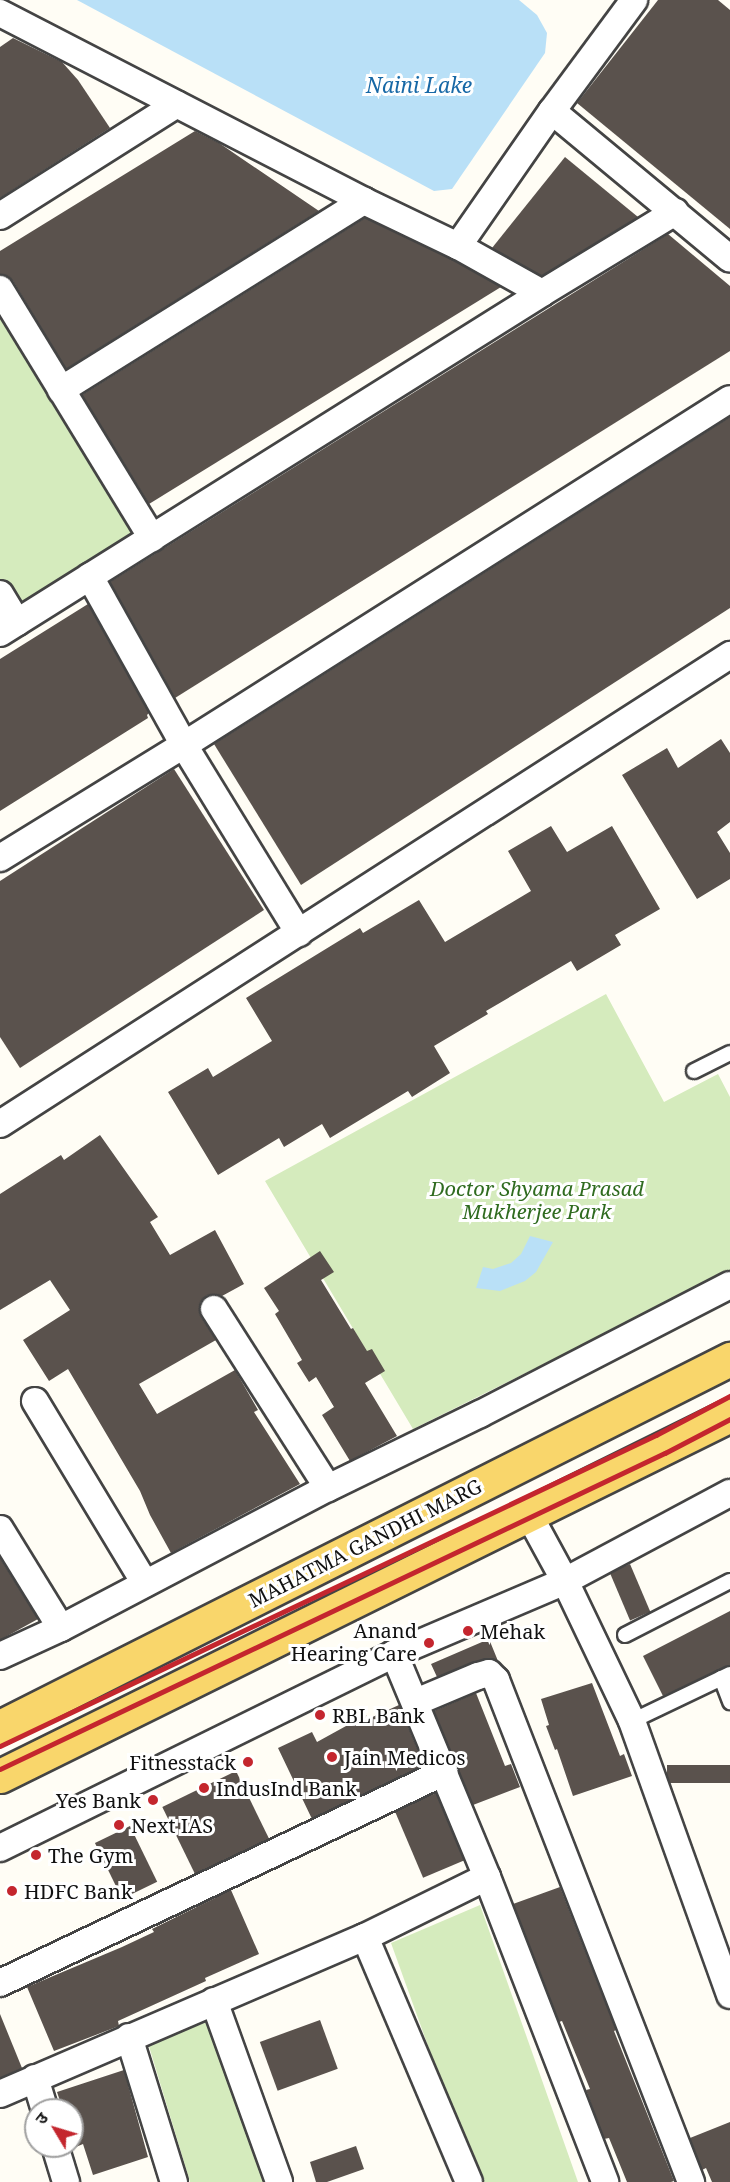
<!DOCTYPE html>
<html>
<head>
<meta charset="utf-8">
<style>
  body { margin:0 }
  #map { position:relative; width:730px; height:2182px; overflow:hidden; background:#fffdf5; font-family:"Noto Serif","Noto Sans Devanagari",serif }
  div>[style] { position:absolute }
  .green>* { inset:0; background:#d5ebbd }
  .water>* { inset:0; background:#b9e0f7 }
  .building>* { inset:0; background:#5a524d; transform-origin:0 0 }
  .roads { filter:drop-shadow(2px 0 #444) drop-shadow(-2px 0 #444) drop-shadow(0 2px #444) drop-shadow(0 -2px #444) }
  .lane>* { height:14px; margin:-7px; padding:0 7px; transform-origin:7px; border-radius:7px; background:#fff }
  .street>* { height:26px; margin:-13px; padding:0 13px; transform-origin:13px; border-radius:13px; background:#fff }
  .primary>* { height:33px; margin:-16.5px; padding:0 16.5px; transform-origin:16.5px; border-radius:16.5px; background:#f9d66b }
  .rail>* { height:4.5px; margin:-2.25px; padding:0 2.25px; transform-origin:2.25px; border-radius:2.25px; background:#c4262e }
  .dots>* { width:16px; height:16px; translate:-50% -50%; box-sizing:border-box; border:3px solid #fff; border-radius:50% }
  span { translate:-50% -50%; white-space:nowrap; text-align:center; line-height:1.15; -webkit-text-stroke:6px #fff; paint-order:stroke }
  .park-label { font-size:20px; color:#2f6b1f; font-style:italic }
  .street-label { font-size:20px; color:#111 }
  .poi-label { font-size:20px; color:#111 }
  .right { translate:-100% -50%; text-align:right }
  .left { translate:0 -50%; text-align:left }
  .water-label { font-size:21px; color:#1768a6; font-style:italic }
  .north { position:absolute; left:24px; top:2098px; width:60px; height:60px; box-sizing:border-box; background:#fff; border:2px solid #a0a0a0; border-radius:50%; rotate:308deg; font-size:16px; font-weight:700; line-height:24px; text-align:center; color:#111 }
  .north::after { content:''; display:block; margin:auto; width:21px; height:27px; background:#c4262e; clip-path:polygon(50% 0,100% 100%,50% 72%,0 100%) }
</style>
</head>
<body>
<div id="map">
  <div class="green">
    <i style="clip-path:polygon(0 305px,140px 534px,16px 611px,0 584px)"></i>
    <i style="clip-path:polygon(606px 994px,664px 1102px,718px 1074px,730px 1097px,730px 1271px,413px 1429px,265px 1181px)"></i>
    <i style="clip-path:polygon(480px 1905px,578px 2182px,477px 2182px,391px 1943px)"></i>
    <i style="clip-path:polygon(225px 2016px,286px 2182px,190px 2182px,148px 2043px)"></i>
  </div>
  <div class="water">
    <i style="clip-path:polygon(77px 0,519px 0,537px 15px,547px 33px,545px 53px,452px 189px,434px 191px)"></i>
    <i style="clip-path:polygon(530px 1236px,553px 1242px,536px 1272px,525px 1281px,500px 1291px,476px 1288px,483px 1267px,493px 1269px,511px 1263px,521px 1254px)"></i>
  </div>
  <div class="building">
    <i style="clip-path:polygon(658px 0,718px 0,730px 10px,730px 229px,577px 103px)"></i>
    <i style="clip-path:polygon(13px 38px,62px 62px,78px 80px,110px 128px,0 198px,0 47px)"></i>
    <i style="clip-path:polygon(195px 131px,219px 143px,319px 211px,66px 369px,13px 281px,0 274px,0 251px)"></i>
    <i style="clip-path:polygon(565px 157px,638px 217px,542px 276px,492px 248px)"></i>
    <i style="clip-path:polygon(365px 218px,451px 259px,501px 287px,149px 504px,82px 395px)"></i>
    <i style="clip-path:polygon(668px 234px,730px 286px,730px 351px,175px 698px,110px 582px)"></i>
    <i style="clip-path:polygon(730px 417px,730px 608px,301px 885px,214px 744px)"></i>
    <i style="clip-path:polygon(88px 604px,149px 713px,147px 715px,148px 718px,0 811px,0 659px)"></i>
    <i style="clip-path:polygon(721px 739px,730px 753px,730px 822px,717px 832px,730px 853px,730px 879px,697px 899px,622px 775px,667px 748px,678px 768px)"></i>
    <i style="clip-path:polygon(174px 769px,264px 910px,20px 1068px,0 1037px,0 881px)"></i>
    <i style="clip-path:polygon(551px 826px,567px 852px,612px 826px,660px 909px,615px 935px,621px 945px,577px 971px,571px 961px,486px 1011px,488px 1014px,434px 1046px,450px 1073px,412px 1097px,408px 1091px,330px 1138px,322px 1124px,284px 1147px,279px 1138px,218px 1175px,168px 1092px,208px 1068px,213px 1077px,272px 1041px,246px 998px,360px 928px,363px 933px,419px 900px,445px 942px,531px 891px,508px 851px)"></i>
    <i style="clip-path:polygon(100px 1135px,158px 1217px,150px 1222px,170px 1255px,215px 1230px,244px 1284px,222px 1296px,214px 1294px,206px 1296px,200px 1303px,201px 1317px,216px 1340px,139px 1384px,157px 1414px,235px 1370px,258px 1410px,254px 1412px,300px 1484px,171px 1553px,150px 1515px,140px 1491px,68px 1369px,49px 1381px,23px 1340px,70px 1310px,50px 1280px,0 1310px,0 1194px,61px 1155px,64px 1160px)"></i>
    <i style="clip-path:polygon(320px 1251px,334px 1272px,321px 1280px,351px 1329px,353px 1328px,367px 1351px,372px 1349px,385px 1371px,365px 1383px,397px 1436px,350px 1461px,322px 1415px,334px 1407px,316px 1377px,309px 1382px,297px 1363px,302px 1360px,275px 1314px,279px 1311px,264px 1288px)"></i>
    <i style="clip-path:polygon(0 1558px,38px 1619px,0 1640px)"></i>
    <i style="left:630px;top:1564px;width:52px;height:22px;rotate:67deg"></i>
    <i style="clip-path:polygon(730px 1611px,730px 1665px,663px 1696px,643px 1656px)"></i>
    <i style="clip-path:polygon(489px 1639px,498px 1661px,485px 1659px,437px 1677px,431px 1664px)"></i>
    <i style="clip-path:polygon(592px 1683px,620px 1756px,624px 1754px,632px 1776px,573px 1796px,557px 1749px,555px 1750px,546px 1726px,549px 1725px,541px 1699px)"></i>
    <i style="clip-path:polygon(476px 1693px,505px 1766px,511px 1764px,520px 1787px,473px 1805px,434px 1711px)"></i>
    <i style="clip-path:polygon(399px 1705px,424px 1765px,312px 1819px,278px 1748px,312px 1732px,317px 1742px,366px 1715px,368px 1719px)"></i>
    <i style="left:730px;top:1765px;width:18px;height:63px;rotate:90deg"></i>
    <i style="left:236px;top:1771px;width:76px;height:82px;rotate:64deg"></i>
    <i style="left:436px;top:1793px;width:73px;height:45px;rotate:67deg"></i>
    <i style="left:130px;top:1826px;width:62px;height:39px;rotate:64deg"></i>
    <i style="clip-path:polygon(560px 1887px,616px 2030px,614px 2031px,674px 2181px,671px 2182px,627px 2182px,609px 2138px,604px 2139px,586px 2090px,590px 2089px,562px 2021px,559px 2022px,513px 1904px)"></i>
    <i style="clip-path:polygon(231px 1890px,259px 1954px,205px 1978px,206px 1981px,118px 2021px,119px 2026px,54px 2051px,27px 1987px,122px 1947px,154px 1932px,152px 1929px)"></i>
    <i style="clip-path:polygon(0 2014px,22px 2068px,0 2078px)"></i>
    <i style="left:320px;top:2020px;width:52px;height:64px;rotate:70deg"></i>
    <i style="clip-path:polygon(124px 2070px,148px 2157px,93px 2175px,83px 2144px,76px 2147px,72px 2135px,72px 2110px,63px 2110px,57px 2092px)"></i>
    <i style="clip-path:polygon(730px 2122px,730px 2182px,712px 2182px,706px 2168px,702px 2170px,690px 2138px)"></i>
    <i style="clip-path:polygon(356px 2146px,364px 2169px,327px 2182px,316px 2182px,310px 2162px)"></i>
  </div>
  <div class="roads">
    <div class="lane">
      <i style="left:694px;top:1071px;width:40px;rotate:-26.6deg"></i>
      <i style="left:625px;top:1635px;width:118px;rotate:-27.2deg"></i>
      <i style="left:721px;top:1678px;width:26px;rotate:69deg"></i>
      <i style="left:632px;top:1721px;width:109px;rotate:-25.6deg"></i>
    </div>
    <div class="street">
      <i style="left:0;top:13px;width:410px;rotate:27.3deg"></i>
      <i style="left:364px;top:201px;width:104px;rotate:25.6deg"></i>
      <i style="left:458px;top:246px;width:96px;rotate:29.2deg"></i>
      <i style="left:542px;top:293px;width:156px;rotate:-31.3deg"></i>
      <i style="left:552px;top:111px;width:138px;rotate:-53.5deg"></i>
      <i style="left:0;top:216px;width:209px;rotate:-32.3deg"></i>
      <i style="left:458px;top:246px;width:165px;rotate:-55.2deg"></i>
      <i style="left:552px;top:111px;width:231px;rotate:39.7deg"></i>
      <i style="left:0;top:289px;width:292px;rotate:58.6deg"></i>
      <i style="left:61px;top:390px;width:357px;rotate:-32deg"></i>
      <i style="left:0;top:594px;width:33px;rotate:59deg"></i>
      <i style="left:0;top:633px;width:640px;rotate:-32.1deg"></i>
      <i style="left:0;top:858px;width:216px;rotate:-31.6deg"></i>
      <i style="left:184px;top:745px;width:193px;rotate:-119.2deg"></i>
      <i style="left:299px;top:933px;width:220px;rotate:-121.5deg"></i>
      <i style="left:184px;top:745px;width:646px;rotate:-32.36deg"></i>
      <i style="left:0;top:1124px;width:868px;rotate:-32.72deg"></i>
      <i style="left:214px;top:1309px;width:212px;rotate:57.5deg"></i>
      <i style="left:35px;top:1401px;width:213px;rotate:58.9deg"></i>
      <i style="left:529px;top:1515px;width:75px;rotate:61.4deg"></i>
      <i style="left:565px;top:1581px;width:155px;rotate:64.4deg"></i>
      <i style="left:632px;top:1721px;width:291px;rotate:70.3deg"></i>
      <i style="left:0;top:1529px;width:116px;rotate:58.4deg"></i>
      <i style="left:0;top:1656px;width:67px;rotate:-24.7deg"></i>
      <i style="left:61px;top:1628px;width:301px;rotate:-27.7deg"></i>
      <i style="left:328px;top:1488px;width:169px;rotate:-26deg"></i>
      <i style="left:480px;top:1414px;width:281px;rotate:-27.3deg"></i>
      <i style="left:416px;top:1702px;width:67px;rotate:-22.8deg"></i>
      <i style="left:478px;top:1676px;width:11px;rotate:-15deg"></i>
      <i style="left:489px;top:1673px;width:10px;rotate:45deg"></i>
      <i style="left:496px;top:1680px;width:539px;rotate:68.77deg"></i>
      <i style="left:0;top:1848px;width:439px;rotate:-26.2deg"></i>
      <i style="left:394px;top:1654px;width:186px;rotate:-23.1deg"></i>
      <i style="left:565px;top:1581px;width:187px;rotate:-28.1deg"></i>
      <i style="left:487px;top:1877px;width:327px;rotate:68.8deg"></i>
      <i style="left:365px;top:1937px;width:266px;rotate:67deg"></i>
      <i style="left:0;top:1983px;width:492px;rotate:-25.4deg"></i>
      <i style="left:214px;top:2001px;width:192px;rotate:70.2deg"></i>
      <i style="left:129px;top:2037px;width:152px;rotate:72.8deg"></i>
      <i style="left:35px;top:2078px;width:34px;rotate:73deg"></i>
      <i style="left:0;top:2094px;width:397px;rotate:-23.3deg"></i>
      <i style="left:365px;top:1937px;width:136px;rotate:-26.2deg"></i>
      <i style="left:487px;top:1877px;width:242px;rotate:-112.6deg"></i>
      <i style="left:55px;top:2146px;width:38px;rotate:73deg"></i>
    </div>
    <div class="primary">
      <i style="left:0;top:1727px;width:818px;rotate:-26.75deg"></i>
      <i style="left:0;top:1776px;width:814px;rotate:-26.31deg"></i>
    </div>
  </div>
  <div class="rail">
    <i style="left:0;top:1746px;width:726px;rotate:-25.36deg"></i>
    <i style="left:656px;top:1435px;width:84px;rotate:-27.8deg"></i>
    <i style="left:0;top:1769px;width:736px;rotate:-25.42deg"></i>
    <i style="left:665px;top:1453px;width:73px;rotate:-27.6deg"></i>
  </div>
  <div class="dots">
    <i style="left:468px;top:1631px;background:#c4262e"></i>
    <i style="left:429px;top:1643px;background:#c4262e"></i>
    <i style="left:320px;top:1715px;background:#c4262e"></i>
    <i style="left:332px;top:1757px;background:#c4262e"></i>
    <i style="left:248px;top:1762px;background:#c4262e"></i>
    <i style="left:204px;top:1788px;background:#c4262e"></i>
    <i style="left:153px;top:1800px;background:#c4262e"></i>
    <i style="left:119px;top:1825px;background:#c4262e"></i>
    <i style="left:36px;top:1855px;background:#c4262e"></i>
    <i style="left:12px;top:1891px;background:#c4262e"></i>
  </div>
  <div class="park-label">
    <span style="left:537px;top:1200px">Doctor Shyama Prasad<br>Mukherjee Park</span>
  </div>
  <div class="street-label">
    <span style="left:365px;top:1543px;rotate:-27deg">MAHATMA GANDHI MARG</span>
  </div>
  <div class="poi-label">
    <span class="right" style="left:417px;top:1642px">Anand<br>Hearing Care</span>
    <span class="left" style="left:480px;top:1631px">Mehak</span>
    <span class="left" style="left:332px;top:1715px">RBL Bank</span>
    <span class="left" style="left:344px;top:1757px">Jain Medicos</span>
    <span class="right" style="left:236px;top:1762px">Fitnesstack</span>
    <span class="left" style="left:216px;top:1788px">IndusInd Bank</span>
    <span class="right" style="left:141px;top:1800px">Yes Bank</span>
    <span class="left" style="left:131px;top:1825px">Next IAS</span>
    <span class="left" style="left:48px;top:1855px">The Gym</span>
    <span class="left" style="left:24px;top:1891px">HDFC Bank</span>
  </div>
  <div class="water-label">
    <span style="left:419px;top:85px">Naini Lake</span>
  </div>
  <div class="north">उ</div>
</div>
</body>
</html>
